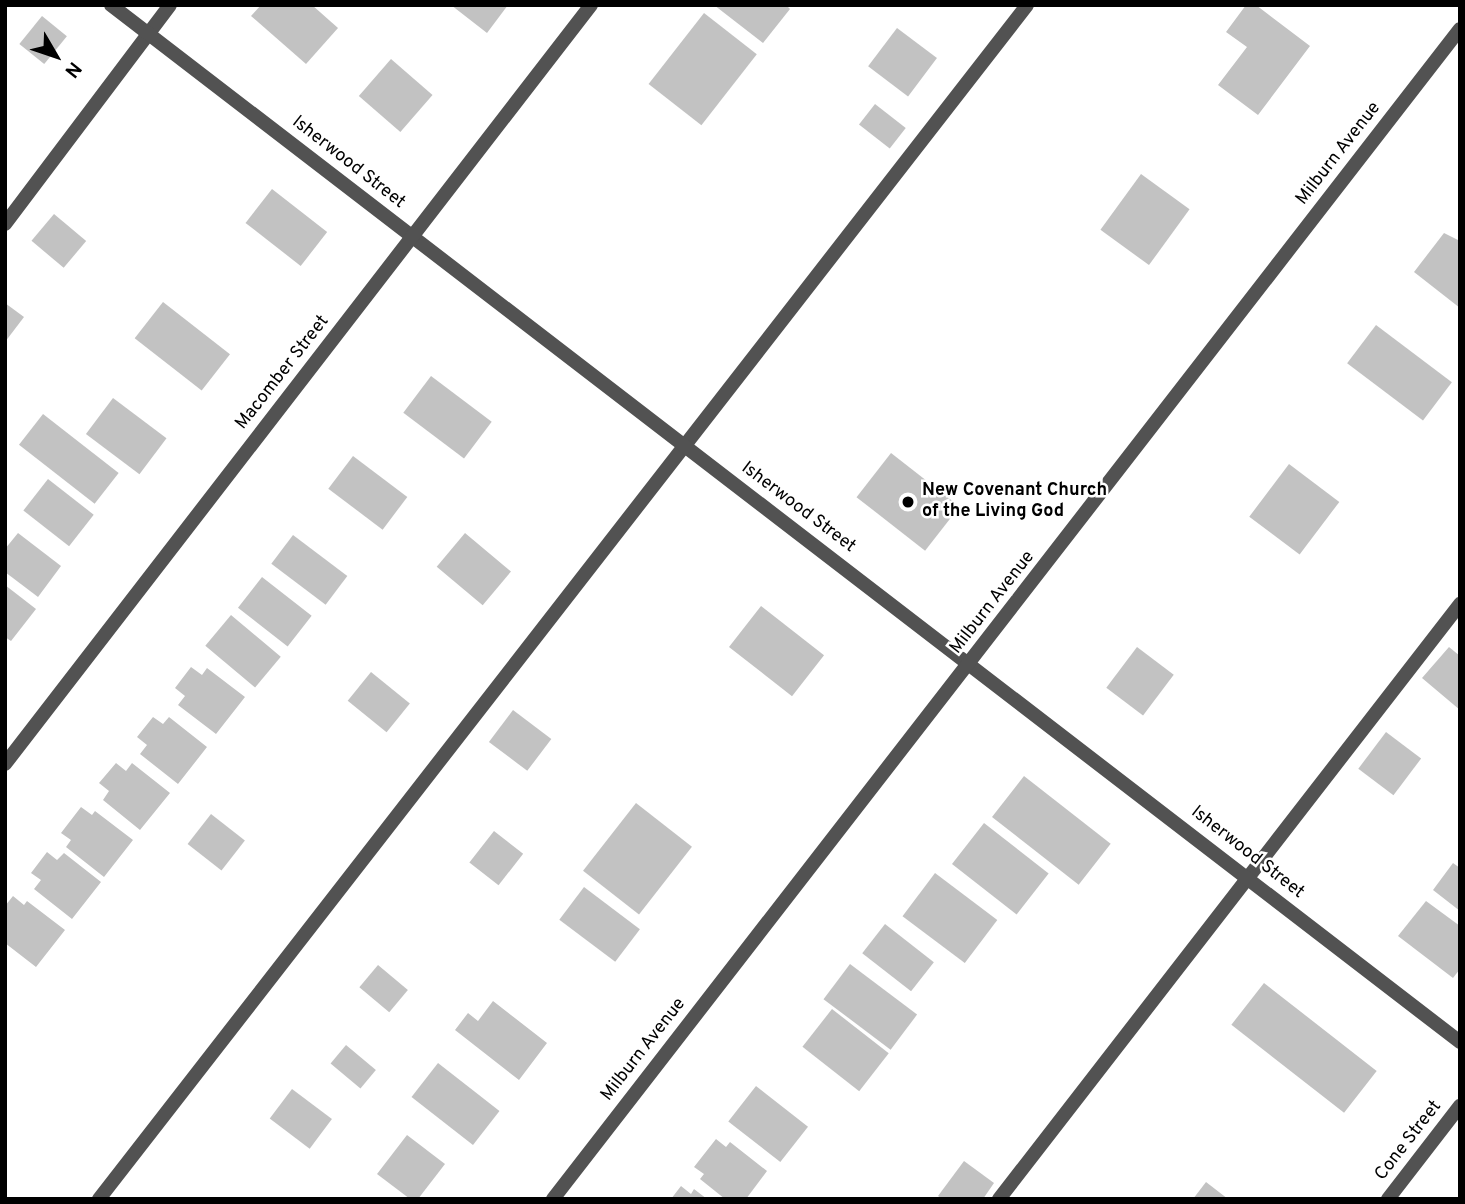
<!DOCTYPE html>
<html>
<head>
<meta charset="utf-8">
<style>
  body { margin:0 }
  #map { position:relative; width:1465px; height:1204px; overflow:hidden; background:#fff; font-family:Overpass,sans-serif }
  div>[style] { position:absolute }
  .building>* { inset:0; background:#c2c2c2; transform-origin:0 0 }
  .lane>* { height:14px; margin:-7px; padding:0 7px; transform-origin:7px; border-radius:7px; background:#525252 }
  .street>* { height:14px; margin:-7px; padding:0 7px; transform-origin:7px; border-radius:7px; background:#525252 }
  .dots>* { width:19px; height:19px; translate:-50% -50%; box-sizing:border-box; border:4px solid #fff; border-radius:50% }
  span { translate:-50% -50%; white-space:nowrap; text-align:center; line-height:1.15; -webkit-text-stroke:5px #fff; paint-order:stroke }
  .street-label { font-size:18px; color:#000 }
  .poi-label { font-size:18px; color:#000; font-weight:700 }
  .left { translate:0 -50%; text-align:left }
  .frame { position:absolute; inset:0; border:7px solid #000; pointer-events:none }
  .north { position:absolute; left:21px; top:21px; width:70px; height:70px; -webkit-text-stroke:5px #fff; paint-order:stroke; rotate:129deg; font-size:19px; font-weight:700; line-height:28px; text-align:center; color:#000 }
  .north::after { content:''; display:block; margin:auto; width:24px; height:32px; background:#000; clip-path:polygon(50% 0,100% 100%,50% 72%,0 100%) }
</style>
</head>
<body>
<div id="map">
  <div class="building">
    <i style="clip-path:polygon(261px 5px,312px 5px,338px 28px,306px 64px,251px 16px)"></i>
    <i style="clip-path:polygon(451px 5px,508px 5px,487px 33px)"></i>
    <i style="clip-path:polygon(714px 5px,786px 5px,790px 9px,763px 43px)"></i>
    <i style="clip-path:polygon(1246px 5px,1256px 5px,1310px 46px,1258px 115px,1218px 85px,1247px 47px,1226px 32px)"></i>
    <i style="left:704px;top:13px;width:67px;height:90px;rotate:38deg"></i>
    <i style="left:42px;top:16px;width:32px;height:36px;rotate:39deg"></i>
    <i style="left:897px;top:28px;width:50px;height:48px;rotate:37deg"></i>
    <i style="left:391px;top:59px;width:55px;height:49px;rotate:41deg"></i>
    <i style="left:875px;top:104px;width:39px;height:26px;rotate:38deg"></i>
    <i style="left:1141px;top:174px;width:60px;height:69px;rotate:36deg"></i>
    <i style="left:272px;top:189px;width:70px;height:43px;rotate:38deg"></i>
    <i style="left:54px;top:214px;width:42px;height:35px;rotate:40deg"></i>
    <i style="clip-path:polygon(1444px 233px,1460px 241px,1460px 308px,1414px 272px)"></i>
    <i style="left:163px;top:302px;width:85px;height:46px;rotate:38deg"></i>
    <i style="clip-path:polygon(5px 303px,24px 317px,5px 342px)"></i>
    <i style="left:1376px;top:325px;width:95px;height:48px;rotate:37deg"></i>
    <i style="left:431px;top:376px;width:76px;height:46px;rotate:37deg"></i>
    <i style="left:113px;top:398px;width:67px;height:45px;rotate:37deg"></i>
    <i style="left:43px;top:414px;width:96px;height:39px;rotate:38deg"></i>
    <i style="left:891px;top:453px;width:87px;height:56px;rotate:38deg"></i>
    <i style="left:353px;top:456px;width:68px;height:41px;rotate:37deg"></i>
    <i style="left:1289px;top:464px;width:63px;height:66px;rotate:37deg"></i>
    <i style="left:48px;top:479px;width:58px;height:40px;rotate:38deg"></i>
    <i style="clip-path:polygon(18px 533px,61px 566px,38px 597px,5px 572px,5px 549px)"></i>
    <i style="left:465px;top:533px;width:60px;height:44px;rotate:40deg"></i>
    <i style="left:293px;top:535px;width:68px;height:36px;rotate:37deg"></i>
    <i style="left:262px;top:577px;width:63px;height:39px;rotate:38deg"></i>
    <i style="clip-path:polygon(5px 585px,36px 609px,11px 641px,5px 637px)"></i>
    <i style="left:761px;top:606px;width:80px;height:52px;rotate:38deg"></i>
    <i style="left:231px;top:615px;width:65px;height:40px;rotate:40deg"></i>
    <i style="left:1137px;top:647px;width:46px;height:51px;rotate:37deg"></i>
    <i style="clip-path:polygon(1449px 647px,1460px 656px,1460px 710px,1422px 678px)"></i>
    <i style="clip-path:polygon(191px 667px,202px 675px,207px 668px,245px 697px,216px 734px,178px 705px,185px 696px,175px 688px)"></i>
    <i style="left:371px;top:672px;width:50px;height:37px;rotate:39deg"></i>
    <i style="left:513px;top:710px;width:48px;height:40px;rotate:37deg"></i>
    <i style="clip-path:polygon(153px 717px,163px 724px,169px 717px,207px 747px,178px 784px,140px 754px,147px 745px,137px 737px)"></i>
    <i style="left:1386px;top:732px;width:44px;height:46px;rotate:37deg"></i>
    <i style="clip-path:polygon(116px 763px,126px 771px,132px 763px,170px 793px,140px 830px,103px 800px,109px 791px,99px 783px)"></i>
    <i style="left:1024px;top:776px;width:110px;height:52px;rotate:38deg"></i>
    <i style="left:636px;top:803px;width:71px;height:86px;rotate:38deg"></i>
    <i style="clip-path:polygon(81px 807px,92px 815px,95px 811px,133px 840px,104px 877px,66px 847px,71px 840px,61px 833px)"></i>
    <i style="left:211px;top:814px;width:43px;height:38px;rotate:38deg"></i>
    <i style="left:984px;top:823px;width:82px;height:52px;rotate:38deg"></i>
    <i style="left:494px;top:831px;width:37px;height:40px;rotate:38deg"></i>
    <i style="clip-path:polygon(47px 852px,57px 860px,64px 853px,101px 882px,72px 919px,34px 889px,41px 880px,31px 873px)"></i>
    <i style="clip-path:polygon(1453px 863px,1460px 868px,1460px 911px,1433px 890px)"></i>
    <i style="left:935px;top:873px;width:78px;height:54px;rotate:37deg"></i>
    <i style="left:584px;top:887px;width:70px;height:41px;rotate:37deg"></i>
    <i style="clip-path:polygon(13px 896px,24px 905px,27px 901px,65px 930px,36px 967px,5px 943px,5px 906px)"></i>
    <i style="clip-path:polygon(1426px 901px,1460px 926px,1460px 969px,1453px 978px,1398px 936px)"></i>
    <i style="left:885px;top:924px;width:62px;height:37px;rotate:38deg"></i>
    <i style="left:850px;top:964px;width:84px;height:44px;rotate:37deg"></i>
    <i style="left:378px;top:965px;width:39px;height:29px;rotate:40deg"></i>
    <i style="left:1264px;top:983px;width:143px;height:53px;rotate:38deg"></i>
    <i style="clip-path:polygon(493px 1001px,547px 1043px,519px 1080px,455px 1030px,468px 1013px,478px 1021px)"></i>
    <i style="left:832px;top:1009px;width:72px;height:48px;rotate:38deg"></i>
    <i style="left:346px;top:1045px;width:39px;height:24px;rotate:40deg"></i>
    <i style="left:438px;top:1063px;width:78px;height:43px;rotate:38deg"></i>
    <i style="left:756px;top:1086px;width:66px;height:45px;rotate:38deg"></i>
    <i style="left:292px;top:1089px;width:50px;height:37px;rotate:37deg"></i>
    <i style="clip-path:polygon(407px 1135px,445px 1164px,418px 1199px,410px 1199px,377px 1174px)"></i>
    <i style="clip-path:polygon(716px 1139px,726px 1147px,730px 1142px,767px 1171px,746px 1199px,725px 1199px,700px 1179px,704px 1174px,694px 1167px)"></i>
    <i style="clip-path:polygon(964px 1161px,994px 1183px,983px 1199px,942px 1199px,938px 1196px)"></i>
    <i style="clip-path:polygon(1206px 1182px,1228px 1199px,1193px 1199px)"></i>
    <i style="clip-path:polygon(681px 1186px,691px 1194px,694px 1189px,707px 1199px,671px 1199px)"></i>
  </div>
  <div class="lane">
    <i style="left:5px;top:224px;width:274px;rotate:-53deg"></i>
    <i style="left:99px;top:1199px;width:1512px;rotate:-52.14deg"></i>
    <i style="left:999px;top:1199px;width:753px;rotate:-52.23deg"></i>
  </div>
  <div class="street">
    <i style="left:111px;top:5px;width:1702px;rotate:37.55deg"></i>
    <i style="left:5px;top:764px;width:959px;rotate:-52.33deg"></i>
    <i style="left:553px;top:1199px;width:1480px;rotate:-52.22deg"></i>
    <i style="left:1388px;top:1199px;width:118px;rotate:-52.3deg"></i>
  </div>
  <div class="dots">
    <i style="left:908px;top:502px;background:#000"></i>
  </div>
  <div class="street-label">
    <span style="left:1339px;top:154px;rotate:-52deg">Milburn Avenue</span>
    <span style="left:348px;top:163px;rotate:38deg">Isherwood Street</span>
    <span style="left:283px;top:373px;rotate:-52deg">Macomber Street</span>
    <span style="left:798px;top:508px;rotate:37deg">Isherwood Street</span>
    <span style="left:993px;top:603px;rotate:-52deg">Milburn Avenue</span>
    <span style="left:1247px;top:853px;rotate:38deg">Isherwood Street</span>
    <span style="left:644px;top:1050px;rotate:-52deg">Milburn Avenue</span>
    <span style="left:1409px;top:1141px;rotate:-52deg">Cone Street</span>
  </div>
  <div class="poi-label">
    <span class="left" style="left:922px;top:502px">New Covenant Church<br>of the Living God</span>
  </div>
  <div class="frame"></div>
  <div class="north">N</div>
</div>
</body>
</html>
